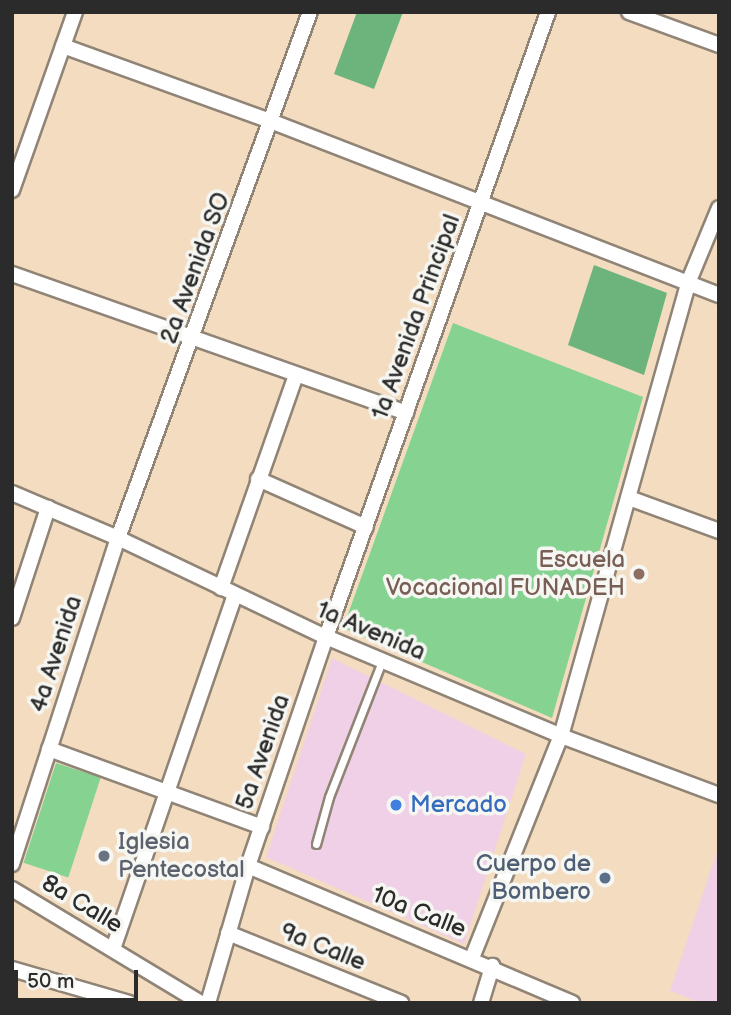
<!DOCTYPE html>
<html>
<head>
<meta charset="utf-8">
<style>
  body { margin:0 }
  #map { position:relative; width:731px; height:1015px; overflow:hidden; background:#f4dcc1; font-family:"Balsamiq Sans",sans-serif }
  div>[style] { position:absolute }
  .built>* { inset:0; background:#efd0e6 }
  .green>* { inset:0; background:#85d291; transform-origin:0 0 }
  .forest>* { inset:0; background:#6cb47b }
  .roads { filter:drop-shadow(2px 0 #908476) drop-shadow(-2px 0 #908476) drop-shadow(0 2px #908476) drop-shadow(0 -2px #908476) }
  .lane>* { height:7px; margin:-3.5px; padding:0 3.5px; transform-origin:3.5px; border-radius:3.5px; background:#fff }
  .street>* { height:14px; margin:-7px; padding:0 7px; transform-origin:7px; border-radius:7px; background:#fff }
  .dots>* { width:19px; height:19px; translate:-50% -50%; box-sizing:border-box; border:4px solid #f6f6f2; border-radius:50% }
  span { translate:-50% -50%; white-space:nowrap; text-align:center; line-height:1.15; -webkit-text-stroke:7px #f6f6f2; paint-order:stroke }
  .street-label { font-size:24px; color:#2b2b2b }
  .education-label { font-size:24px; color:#785e54 }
  .right { translate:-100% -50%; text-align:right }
  .shop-label { font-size:24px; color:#366cbe }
  .left { translate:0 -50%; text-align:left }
  .worship-label { font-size:24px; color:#5b616d }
  .service-label { font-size:24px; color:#4e5e75 }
  .frame { position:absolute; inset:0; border:14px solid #2b2b2b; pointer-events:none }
  .scale { position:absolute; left:14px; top:970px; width:124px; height:32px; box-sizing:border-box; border:4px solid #2b2b2b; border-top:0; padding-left:9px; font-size:21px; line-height:24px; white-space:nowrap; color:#2b2b2b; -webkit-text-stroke:5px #f6f6f2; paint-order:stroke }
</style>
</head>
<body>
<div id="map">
  <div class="built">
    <i style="clip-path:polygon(332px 658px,526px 754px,464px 944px,266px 857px)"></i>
    <i style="clip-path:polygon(719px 846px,719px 1003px,701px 1003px,670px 991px)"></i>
  </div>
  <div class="green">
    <i style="clip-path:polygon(453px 323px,643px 397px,552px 718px,343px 628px)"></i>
    <i style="left:56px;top:763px;width:47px;height:105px;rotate:18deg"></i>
  </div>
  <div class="forest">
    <i style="clip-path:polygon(357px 12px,403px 12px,374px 89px,334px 74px)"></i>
    <i style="clip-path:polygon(594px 265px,667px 293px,644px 375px,568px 345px)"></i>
  </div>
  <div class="roads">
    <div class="lane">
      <i style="left:316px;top:844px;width:49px;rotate:-74.5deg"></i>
      <i style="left:329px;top:797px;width:146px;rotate:-68.7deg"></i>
    </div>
    <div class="street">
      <i style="left:629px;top:12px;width:96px;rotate:20.1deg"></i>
      <i style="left:63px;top:46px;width:223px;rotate:19.9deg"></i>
      <i style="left:273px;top:122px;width:478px;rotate:21.2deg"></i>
      <i style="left:12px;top:190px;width:189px;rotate:-70.5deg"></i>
      <i style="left:12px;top:274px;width:418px;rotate:19.4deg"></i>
      <i style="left:258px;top:479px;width:118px;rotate:24deg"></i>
      <i style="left:12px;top:493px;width:115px;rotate:23deg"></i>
      <i style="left:118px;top:538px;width:230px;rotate:25.5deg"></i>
      <i style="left:326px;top:637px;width:255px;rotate:22.8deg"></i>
      <i style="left:561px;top:736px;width:169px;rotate:20.5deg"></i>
      <i style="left:629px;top:498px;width:96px;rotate:20.1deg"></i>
      <i style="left:221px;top:588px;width:226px;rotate:-70.6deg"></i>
      <i style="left:12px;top:618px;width:116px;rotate:-71.9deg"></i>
      <i style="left:49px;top:749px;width:227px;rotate:20.1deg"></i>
      <i style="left:12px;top:864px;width:343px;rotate:-72deg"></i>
      <i style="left:118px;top:538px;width:560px;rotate:-69.95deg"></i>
      <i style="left:248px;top:866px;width:352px;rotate:22.9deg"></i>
      <i style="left:12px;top:889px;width:221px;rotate:31.1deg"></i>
      <i style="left:228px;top:933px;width:187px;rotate:22deg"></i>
      <i style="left:113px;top:949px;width:374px;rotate:-71deg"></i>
      <i style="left:472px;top:958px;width:239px;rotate:-68.2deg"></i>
      <i style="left:561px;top:736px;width:470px;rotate:-74.3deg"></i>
      <i style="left:688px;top:283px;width:81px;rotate:-67.5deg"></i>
      <i style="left:12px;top:969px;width:122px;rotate:16.2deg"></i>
      <i style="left:208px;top:1003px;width:143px;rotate:-73.7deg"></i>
      <i style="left:248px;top:866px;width:242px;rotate:-71.2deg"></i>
      <i style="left:326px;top:637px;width:663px;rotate:-70.44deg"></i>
      <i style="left:481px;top:1003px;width:39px;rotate:-73deg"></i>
    </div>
  </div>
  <div class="dots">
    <i style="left:639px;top:574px;background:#8d6e63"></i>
    <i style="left:396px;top:805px;background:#3f7fe0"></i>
    <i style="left:104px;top:856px;background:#6b7280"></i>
    <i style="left:605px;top:878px;background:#5c6f8a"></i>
  </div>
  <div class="street-label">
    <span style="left:195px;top:268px;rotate:-70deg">2a Avenida SO</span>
    <span style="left:416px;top:317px;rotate:-70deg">1a Avenida Principal</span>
    <span style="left:371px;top:631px;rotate:23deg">1a Avenida</span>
    <span style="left:56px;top:654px;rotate:-72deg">4a Avenida</span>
    <span style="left:263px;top:752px;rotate:-71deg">5a Avenida</span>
    <span style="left:82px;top:904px;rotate:31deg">8a Calle</span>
    <span style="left:419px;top:912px;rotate:22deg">10a Calle</span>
    <span style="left:323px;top:947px;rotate:22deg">9a Calle</span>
  </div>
  <div class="education-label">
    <span class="right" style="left:625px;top:574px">Escuela<br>Vocacional FUNADEH</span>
  </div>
  <div class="shop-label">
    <span class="left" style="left:410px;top:805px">Mercado</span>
  </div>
  <div class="worship-label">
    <span class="left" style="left:118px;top:856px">Iglesia<br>Pentecostal</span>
  </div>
  <div class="service-label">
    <span class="right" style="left:591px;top:878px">Cuerpo de<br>Bombero</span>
  </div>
  <div class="frame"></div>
  <div class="scale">50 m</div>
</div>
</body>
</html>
